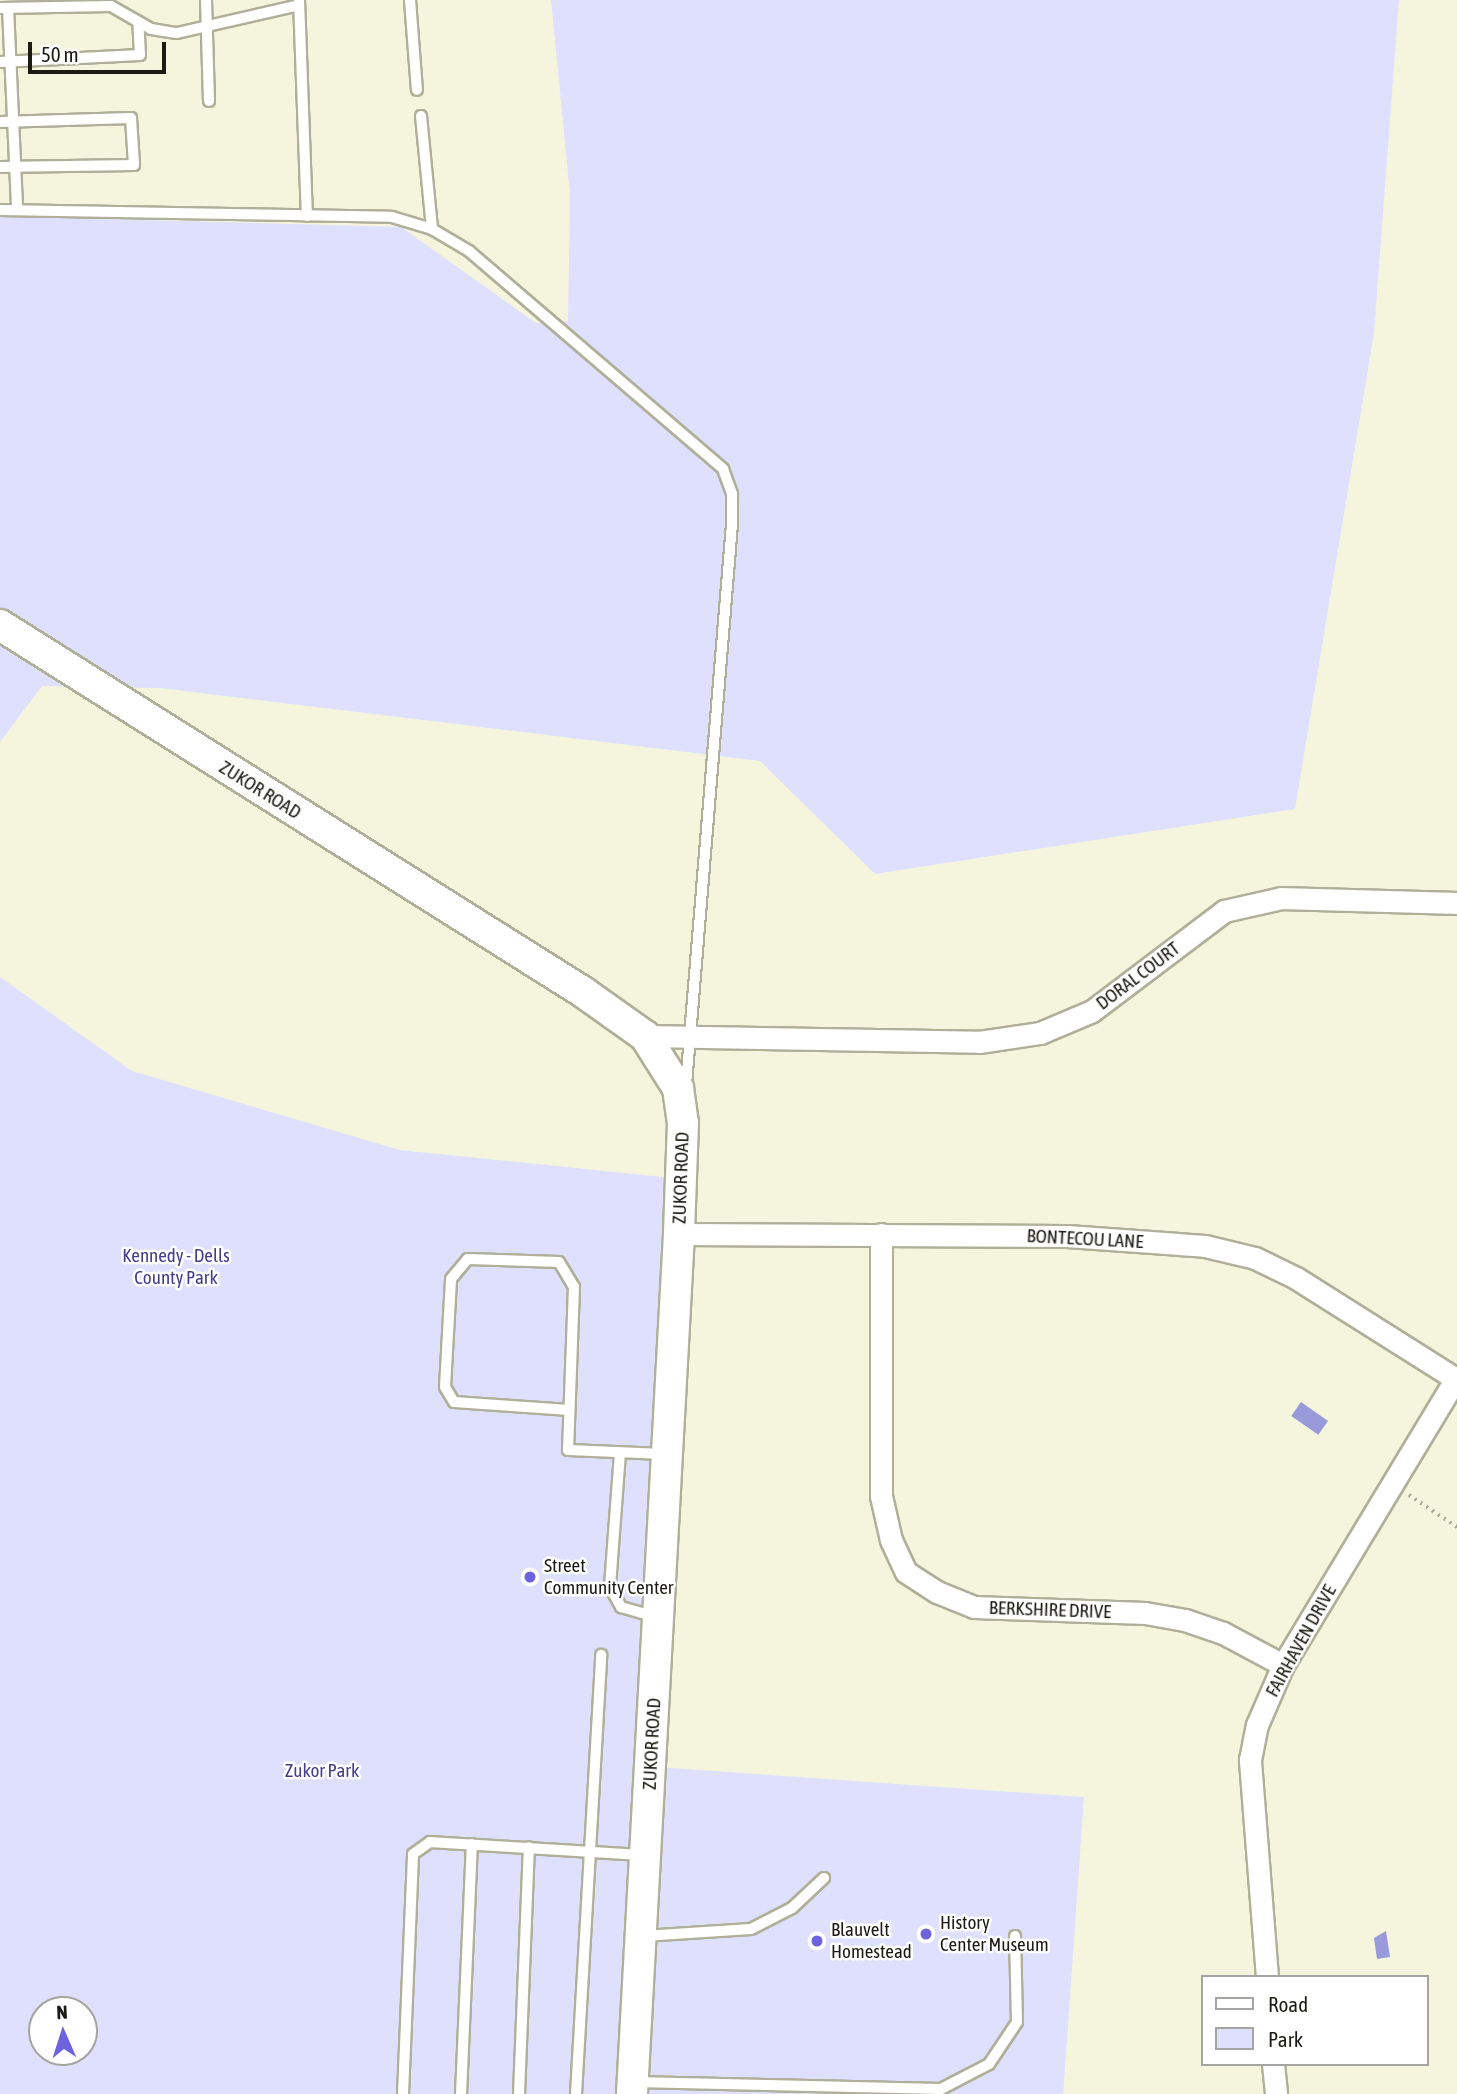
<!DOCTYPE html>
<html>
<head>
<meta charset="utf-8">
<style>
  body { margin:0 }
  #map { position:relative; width:1457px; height:2094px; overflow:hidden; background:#f5f5dd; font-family:"Asap Condensed",sans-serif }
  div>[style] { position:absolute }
  .green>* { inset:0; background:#dee0fe; transform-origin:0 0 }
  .water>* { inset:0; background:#989ad9; transform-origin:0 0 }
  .path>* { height:3.5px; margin-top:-1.75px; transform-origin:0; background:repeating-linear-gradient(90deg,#aaaa98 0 2px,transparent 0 7px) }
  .roads { filter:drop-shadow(2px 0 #b0af99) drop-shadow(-2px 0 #b0af99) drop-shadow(0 2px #b0af99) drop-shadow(0 -2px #b0af99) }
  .lane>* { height:10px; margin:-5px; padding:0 5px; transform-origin:5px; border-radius:5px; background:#fff }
  .street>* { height:21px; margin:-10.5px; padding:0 10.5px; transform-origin:10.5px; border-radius:10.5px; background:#fff }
  .secondary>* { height:30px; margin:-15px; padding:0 15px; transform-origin:15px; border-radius:15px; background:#fff }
  .dots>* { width:19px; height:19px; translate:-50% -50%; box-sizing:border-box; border:4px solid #fff; border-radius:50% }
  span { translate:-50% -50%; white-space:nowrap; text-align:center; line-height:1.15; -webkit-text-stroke:5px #fff; paint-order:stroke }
  .street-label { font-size:19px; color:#1c1b13 }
  .park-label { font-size:19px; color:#433e89 }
  .poi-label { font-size:19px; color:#1c1b13 }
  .left { translate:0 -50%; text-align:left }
  .legend { position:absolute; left:1201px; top:1975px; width:228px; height:91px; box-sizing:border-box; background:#fff; border:2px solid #a4a4a1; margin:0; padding:9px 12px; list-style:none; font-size:21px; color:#1c1b13 }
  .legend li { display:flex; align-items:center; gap:14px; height:35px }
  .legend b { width:35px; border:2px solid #a4a4a1 }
  .north { position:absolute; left:28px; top:1996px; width:70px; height:70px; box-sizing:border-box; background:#fff; border:2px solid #a4a4a1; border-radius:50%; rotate:357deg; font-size:19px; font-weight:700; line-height:28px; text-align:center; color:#1c1b13 }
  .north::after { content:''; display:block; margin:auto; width:24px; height:32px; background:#6c63dd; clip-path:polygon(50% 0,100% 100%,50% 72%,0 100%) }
  .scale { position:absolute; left:28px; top:42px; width:138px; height:32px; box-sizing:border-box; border:4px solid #1c1b13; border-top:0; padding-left:9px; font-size:21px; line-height:24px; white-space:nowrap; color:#1c1b13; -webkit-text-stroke:5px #fff; paint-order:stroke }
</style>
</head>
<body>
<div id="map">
  <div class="green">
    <i style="clip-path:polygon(551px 0,1399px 0,1374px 333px,1295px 809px,875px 874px,760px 761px,160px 688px,42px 686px,0 742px,0 216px,401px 227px,536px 323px,568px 321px,570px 194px)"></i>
    <i style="clip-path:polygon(evenodd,0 977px,132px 1071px,400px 1150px,672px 1178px,628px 2094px,0 2094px,0 977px,42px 2010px,84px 2010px,84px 2052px,42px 2052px,42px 2010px)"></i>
    <i style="left:655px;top:1767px;width:430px;height:327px;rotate:4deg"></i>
  </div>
  <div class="water">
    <i style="left:1301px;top:1402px;width:33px;height:17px;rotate:35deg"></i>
    <i style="clip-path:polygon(1386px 1931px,1390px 1957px,1377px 1959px,1374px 1938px)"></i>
  </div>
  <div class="path">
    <i style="left:1409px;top:1495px;width:58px;rotate:33.7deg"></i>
  </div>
  <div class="roads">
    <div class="lane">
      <i style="left:206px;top:0;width:101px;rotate:88.3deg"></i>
      <i style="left:299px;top:0;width:216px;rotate:87.9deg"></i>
      <i style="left:410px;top:0;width:90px;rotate:85.6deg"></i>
      <i style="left:0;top:8px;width:111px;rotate:-1deg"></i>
      <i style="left:111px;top:6px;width:46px;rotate:29.9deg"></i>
      <i style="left:151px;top:29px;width:26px;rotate:9deg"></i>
      <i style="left:177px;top:33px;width:125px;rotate:-12.9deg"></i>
      <i style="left:8px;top:8px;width:202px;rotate:87.4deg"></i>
      <i style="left:0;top:62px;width:140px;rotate:-2.9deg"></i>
      <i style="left:140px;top:55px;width:33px;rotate:-93deg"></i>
      <i style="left:421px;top:116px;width:114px;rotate:84.4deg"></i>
      <i style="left:0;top:122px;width:131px;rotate:-1.7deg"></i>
      <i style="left:131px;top:118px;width:47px;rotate:86.3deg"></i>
      <i style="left:134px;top:165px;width:134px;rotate:179.1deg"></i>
      <i style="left:0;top:210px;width:392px;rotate:1deg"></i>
      <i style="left:392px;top:217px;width:42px;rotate:16.7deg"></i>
      <i style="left:432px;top:229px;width:43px;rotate:30.7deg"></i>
      <i style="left:469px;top:251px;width:335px;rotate:40.6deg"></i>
      <i style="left:723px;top:469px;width:27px;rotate:70deg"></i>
      <i style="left:732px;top:494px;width:30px;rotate:90deg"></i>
      <i style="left:732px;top:524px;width:563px;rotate:94.69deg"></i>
      <i style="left:569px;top:1410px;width:115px;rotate:-176deg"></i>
      <i style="left:454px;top:1402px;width:17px;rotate:-121deg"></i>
      <i style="left:445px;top:1387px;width:108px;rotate:-86.8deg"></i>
      <i style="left:451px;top:1279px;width:26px;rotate:-50deg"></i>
      <i style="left:468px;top:1259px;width:91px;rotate:1.9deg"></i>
      <i style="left:559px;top:1262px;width:29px;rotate:59deg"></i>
      <i style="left:574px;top:1287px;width:163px;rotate:92.1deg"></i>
      <i style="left:568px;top:1450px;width:96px;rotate:2.4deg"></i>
      <i style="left:620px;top:1453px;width:134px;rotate:94.3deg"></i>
      <i style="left:610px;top:1587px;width:23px;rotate:61deg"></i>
      <i style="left:621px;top:1607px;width:35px;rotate:16deg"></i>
      <i style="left:643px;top:1936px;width:108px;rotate:-3.7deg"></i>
      <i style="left:751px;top:1929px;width:46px;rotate:-27.1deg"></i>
      <i style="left:792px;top:1908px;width:44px;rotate:-43.2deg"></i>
      <i style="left:635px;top:2082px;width:306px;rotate:1.3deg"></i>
      <i style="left:941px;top:2089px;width:54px;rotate:-27.5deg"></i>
      <i style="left:989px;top:2064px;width:50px;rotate:-56.3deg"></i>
      <i style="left:1017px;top:2022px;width:86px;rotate:-91.3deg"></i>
      <i style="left:403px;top:2094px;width:240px;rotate:-87.6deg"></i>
      <i style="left:413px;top:1854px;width:21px;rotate:-35deg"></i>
      <i style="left:430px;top:1842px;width:215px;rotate:3.5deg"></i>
      <i style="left:461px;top:2094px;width:250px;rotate:-87.5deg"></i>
      <i style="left:519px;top:2094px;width:247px;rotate:-87.7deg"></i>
      <i style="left:576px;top:2094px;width:440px;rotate:-86.7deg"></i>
    </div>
    <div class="street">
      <i style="left:645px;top:1036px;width:334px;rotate:1deg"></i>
      <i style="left:979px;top:1042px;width:62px;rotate:-8.4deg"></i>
      <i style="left:1040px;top:1033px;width:56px;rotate:-22.9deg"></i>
      <i style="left:1092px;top:1011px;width:166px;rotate:-37.1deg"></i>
      <i style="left:1224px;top:911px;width:58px;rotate:-12.8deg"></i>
      <i style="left:1281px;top:898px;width:176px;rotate:1.6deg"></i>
      <i style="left:679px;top:1234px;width:388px;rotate:0.3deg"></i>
      <i style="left:1067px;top:1236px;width:138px;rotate:4.1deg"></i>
      <i style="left:1205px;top:1246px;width:51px;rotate:13.5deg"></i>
      <i style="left:1255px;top:1258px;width:46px;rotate:26deg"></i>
      <i style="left:1296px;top:1278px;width:189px;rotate:32.3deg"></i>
      <i style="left:881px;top:1234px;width:262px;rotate:90deg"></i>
      <i style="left:881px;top:1496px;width:45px;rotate:77.2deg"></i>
      <i style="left:891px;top:1540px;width:35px;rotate:65deg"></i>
      <i style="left:906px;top:1572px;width:37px;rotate:33deg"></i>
      <i style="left:937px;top:1592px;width:40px;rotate:22deg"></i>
      <i style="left:974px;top:1607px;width:171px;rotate:2deg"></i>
      <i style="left:1145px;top:1613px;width:41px;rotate:9.9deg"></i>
      <i style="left:1185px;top:1620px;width:40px;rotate:18.9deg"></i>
      <i style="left:1223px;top:1633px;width:68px;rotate:28.1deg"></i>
      <i style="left:1267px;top:1977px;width:218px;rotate:-94.5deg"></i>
      <i style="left:1250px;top:1760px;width:36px;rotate:-79deg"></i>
      <i style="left:1257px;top:1725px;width:65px;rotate:-66.6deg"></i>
      <i style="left:1283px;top:1665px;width:336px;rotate:-58.9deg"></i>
      <i style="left:1273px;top:2064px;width:30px;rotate:84deg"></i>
    </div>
    <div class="secondary">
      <i style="left:0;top:625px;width:689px;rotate:32.19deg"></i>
      <i style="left:583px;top:992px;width:76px;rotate:35.4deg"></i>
      <i style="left:645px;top:1036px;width:62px;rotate:57.6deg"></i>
      <i style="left:678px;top:1088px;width:35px;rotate:82deg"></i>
      <i style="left:683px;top:1123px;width:111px;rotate:92.1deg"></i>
      <i style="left:679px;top:1234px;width:861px;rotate:93.13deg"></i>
    </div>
  </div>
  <div class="dots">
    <i style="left:530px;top:1577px;background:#6c63dd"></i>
    <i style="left:926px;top:1934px;background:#6c63dd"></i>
    <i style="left:817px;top:1941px;background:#6c63dd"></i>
  </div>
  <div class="street-label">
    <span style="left:260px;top:790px;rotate:32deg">ZUKOR ROAD</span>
    <span style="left:1138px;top:976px;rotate:-37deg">DORAL COURT</span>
    <span style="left:681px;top:1178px;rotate:-88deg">ZUKOR ROAD</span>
    <span style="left:1085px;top:1239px;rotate:3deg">BONTECOU LANE</span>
    <span style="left:1050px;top:1610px;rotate:2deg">BERKSHIRE DRIVE</span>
    <span style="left:1301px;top:1641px;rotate:-61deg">FAIRHAVEN DRIVE</span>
    <span style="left:652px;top:1744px;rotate:-87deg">ZUKOR ROAD</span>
  </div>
  <div class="park-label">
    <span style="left:176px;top:1267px">Kennedy - Dells<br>County Park</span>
    <span style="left:322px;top:1771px">Zukor Park</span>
  </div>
  <div class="poi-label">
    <span class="left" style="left:544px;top:1577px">Street<br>Community Center</span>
    <span class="left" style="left:940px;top:1934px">History<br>Center Museum</span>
    <span class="left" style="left:831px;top:1941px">Blauvelt<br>Homestead</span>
  </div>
  <ul class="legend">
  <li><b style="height:9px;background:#fff"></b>Road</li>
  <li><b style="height:19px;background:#dee0fe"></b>Park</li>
  </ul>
  <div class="north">N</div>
  <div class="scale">50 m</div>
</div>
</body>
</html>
